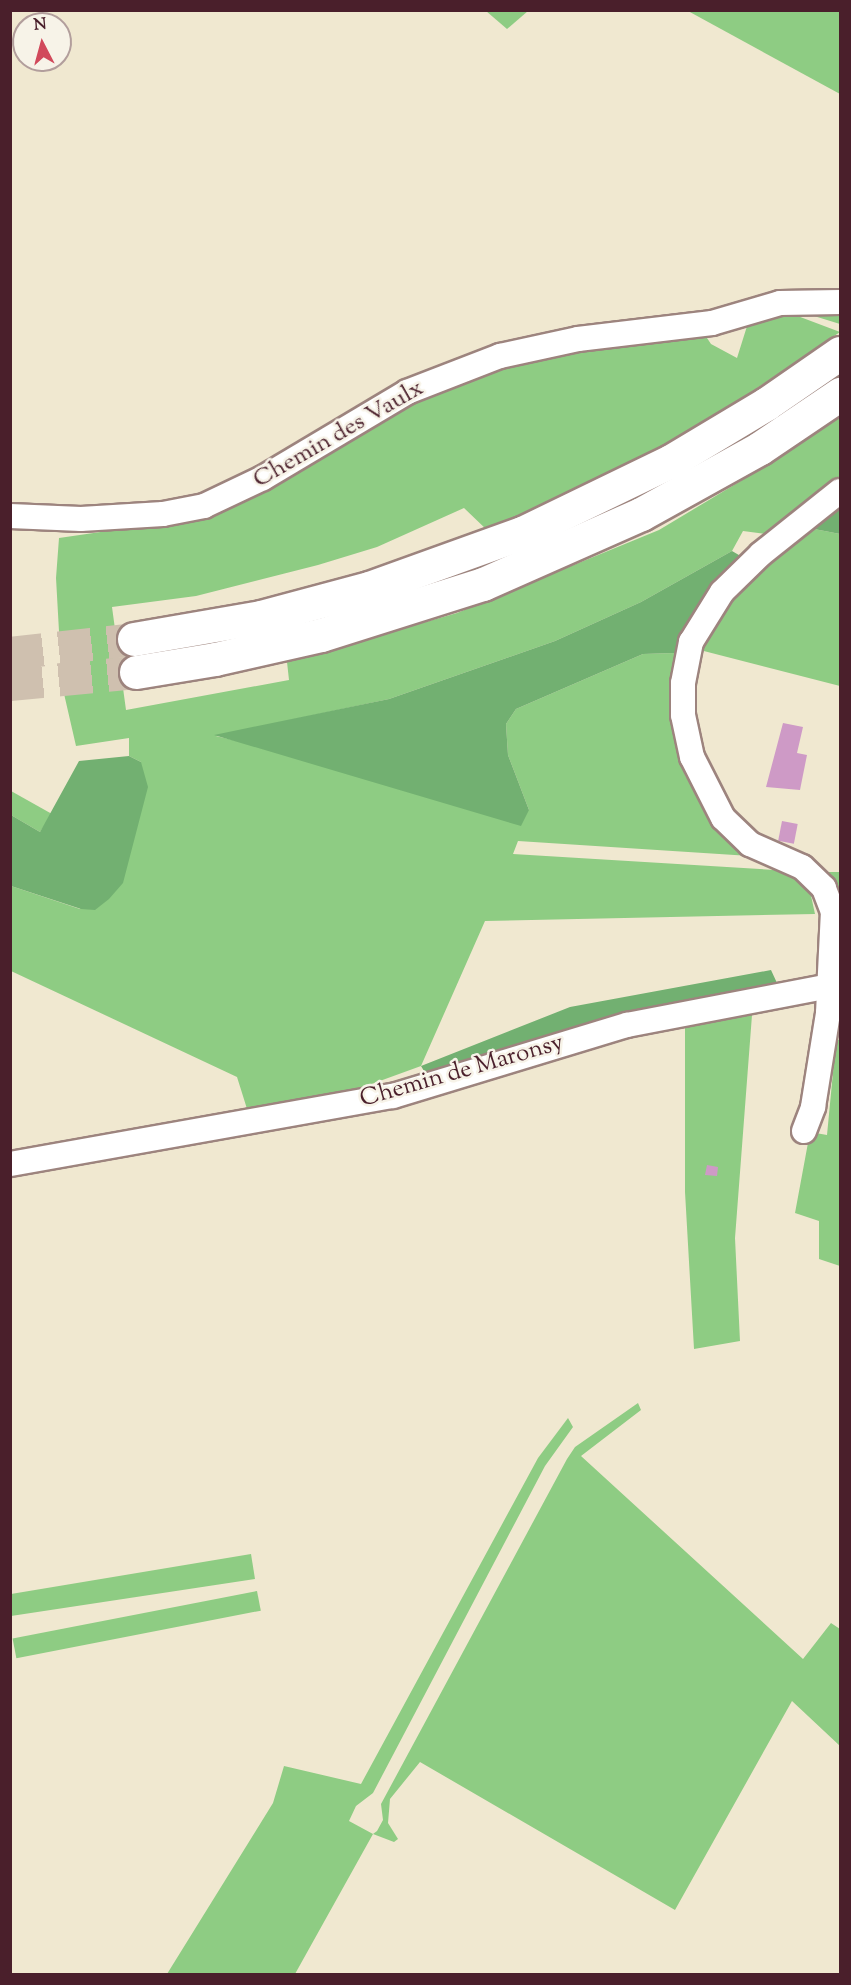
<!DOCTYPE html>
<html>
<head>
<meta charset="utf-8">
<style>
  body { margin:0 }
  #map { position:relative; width:851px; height:1985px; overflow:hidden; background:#f0e8d0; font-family:"Sorts Mill Goudy",serif }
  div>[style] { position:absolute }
  .green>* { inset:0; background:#8ecc83; transform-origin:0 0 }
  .forest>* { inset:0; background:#72b071 }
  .building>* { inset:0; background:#ce9ac6; transform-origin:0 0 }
  .highway-tunnel>* { height:33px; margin-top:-16.5px; transform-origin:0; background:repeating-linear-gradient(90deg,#cfc0af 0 33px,transparent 0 49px) }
  .roads { filter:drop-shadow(2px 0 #9d847e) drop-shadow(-2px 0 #9d847e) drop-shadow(0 2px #9d847e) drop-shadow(0 -2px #9d847e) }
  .minor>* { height:24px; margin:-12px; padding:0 12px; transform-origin:12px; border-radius:12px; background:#fff }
  .highway>* { height:33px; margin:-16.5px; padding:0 16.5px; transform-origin:16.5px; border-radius:16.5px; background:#fff }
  span { translate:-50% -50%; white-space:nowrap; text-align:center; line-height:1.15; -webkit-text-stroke:5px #f7f3e8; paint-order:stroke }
  .street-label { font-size:24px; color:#4a1f2b }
  .frame { position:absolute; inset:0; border:12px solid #4a1f2b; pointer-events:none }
  .north { position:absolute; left:12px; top:12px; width:60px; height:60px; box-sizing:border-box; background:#f7f3e8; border:2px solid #b29e9c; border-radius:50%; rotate:354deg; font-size:16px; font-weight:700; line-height:24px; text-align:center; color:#4a1f2b }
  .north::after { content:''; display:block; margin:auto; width:21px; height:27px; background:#d1495b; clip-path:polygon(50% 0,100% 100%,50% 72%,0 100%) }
</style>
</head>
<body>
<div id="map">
  <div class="green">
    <i style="clip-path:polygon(486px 11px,528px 11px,507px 29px)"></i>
    <i style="clip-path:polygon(688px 11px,840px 11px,840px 94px)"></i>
    <i style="clip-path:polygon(788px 308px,840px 311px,840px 324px)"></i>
    <i style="clip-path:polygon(787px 312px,840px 332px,695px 430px,488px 531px,464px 508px,377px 547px,318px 565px,196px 596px,112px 607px,126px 710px,289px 680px,287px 662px,457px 613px,659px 530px,784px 455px,840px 414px,840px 480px,765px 534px,743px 531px,732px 551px,641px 602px,555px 641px,389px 699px,216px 736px,529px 810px,508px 755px,506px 724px,516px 709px,643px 654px,675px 653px,671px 700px,685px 775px,723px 838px,750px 856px,518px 841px,513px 854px,791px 871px,810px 891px,815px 914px,485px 921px,421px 1066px,366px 1086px,248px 1112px,237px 1077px,11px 971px,11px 886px,80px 909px,141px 762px,129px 756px,129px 738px,76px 746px,62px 685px,56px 578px,59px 538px,204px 517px,402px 402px,537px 354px,705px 335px,711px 344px,737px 358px,748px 323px)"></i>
    <i style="clip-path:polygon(809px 528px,840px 534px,840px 686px,696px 649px,735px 587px)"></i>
    <i style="clip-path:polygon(11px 791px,52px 814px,40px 832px,11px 815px)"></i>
    <i style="clip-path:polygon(827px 872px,840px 872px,840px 959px,836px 895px)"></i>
    <i style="clip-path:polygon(752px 1015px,735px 1238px,740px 1341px,694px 1349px,685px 1192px,685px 1022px)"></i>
    <i style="clip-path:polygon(840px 1039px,840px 1266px,819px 1259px,819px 1221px,795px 1213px,810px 1132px,827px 1135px,836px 1041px)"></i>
    <i style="clip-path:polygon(638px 1403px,641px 1410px,581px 1456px,803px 1659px,831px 1623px,840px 1629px,840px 1746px,792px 1701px,675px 1910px,420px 1762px,390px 1799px,388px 1823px,398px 1839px,394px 1842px,373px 1834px,295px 1974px,167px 1974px,273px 1803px,284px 1766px,361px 1784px,538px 1458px,568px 1418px,573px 1427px,545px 1466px,373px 1793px,356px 1806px,349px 1821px,373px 1834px,377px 1831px,383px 1820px,381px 1804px,567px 1459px,575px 1447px)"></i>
    <i style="clip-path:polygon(251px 1554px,255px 1579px,11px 1616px,11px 1594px)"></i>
    <i style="left:257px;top:1591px;width:20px;height:249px;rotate:79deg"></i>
  </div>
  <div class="forest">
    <i style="clip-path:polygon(840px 501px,840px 534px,809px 528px)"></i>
    <i style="clip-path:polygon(732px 551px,744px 558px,701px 601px,675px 653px,643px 654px,516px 709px,506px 724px,508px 755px,529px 810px,521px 826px,214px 735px,389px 699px,555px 641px,641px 602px)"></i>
    <i style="clip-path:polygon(129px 756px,141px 762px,148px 787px,123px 883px,109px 899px,95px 910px,81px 909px,11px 886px,11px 815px,40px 832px,79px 761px)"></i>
    <i style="clip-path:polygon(771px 970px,777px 983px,619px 1014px,427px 1076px,421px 1066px,570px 1007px)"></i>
  </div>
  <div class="building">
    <i style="clip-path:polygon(783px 723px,803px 727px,797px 753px,807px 755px,800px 790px,766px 787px)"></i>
    <i style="left:782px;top:821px;width:16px;height:20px;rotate:11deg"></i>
    <i style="clip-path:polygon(707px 1165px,718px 1167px,717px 1176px,705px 1175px)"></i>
  </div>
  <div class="highway-tunnel">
    <i style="left:10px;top:653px;width:125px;rotate:-6.4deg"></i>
    <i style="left:10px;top:684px;width:127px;rotate:-5.4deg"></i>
  </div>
  <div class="roads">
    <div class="minor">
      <i style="left:10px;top:516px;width:71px;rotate:2.4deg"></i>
      <i style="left:81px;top:519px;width:82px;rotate:-3.5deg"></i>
      <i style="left:163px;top:514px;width:42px;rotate:-11deg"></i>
      <i style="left:204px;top:506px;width:65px;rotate:-25.4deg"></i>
      <i style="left:263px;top:478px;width:168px;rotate:-30.8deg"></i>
      <i style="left:407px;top:392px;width:100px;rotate:-21.2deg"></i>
      <i style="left:500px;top:356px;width:80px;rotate:-12.3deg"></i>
      <i style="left:578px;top:339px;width:135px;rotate:-6.8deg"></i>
      <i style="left:712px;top:323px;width:71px;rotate:-16.4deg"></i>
      <i style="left:780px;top:303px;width:60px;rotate:-1deg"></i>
      <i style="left:804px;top:1131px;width:26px;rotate:-69deg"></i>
      <i style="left:813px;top:1107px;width:95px;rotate:-80.9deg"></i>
      <i style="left:828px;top:1013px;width:101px;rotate:-87.2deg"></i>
      <i style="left:833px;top:912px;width:26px;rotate:-111deg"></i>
      <i style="left:824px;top:888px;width:30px;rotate:-136deg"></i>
      <i style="left:802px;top:867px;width:57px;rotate:-156.1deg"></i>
      <i style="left:750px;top:844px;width:37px;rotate:-136deg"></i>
      <i style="left:723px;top:818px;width:68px;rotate:-116.9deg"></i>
      <i style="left:692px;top:757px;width:43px;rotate:-102.1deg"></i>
      <i style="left:683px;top:715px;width:32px;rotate:-90deg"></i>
      <i style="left:683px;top:683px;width:42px;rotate:-79deg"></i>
      <i style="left:691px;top:642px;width:59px;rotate:-58.2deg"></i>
      <i style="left:722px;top:592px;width:54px;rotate:-44.3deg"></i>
      <i style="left:761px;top:554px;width:101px;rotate:-38.6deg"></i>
      <i style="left:10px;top:1164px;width:389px;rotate:-10.1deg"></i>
      <i style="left:393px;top:1096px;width:245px;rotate:-16.9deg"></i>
      <i style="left:627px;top:1025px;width:217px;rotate:-10.9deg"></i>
    </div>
    <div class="highway">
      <i style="left:134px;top:639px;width:129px;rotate:-9.8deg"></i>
      <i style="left:261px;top:617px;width:112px;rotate:-15deg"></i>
      <i style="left:369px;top:588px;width:163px;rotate:-19.8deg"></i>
      <i style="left:522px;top:533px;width:165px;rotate:-25.8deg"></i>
      <i style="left:671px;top:461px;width:111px;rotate:-31deg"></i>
      <i style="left:766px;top:404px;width:90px;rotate:-34.6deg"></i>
      <i style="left:136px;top:672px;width:80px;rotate:-9.3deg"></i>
      <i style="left:215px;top:659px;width:109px;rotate:-12.8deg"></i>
      <i style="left:321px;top:635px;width:170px;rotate:-17.5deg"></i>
      <i style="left:483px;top:584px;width:173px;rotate:-23.9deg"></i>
      <i style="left:641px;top:514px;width:136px;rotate:-29deg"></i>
      <i style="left:760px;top:448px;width:97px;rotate:-34deg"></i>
    </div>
  </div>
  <div class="street-label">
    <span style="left:339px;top:435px;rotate:-30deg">Chemin des Vaulx</span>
    <span style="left:462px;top:1072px;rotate:-16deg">Chemin de Maronsy</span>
  </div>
  <div class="frame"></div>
  <div class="north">N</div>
</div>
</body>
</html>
